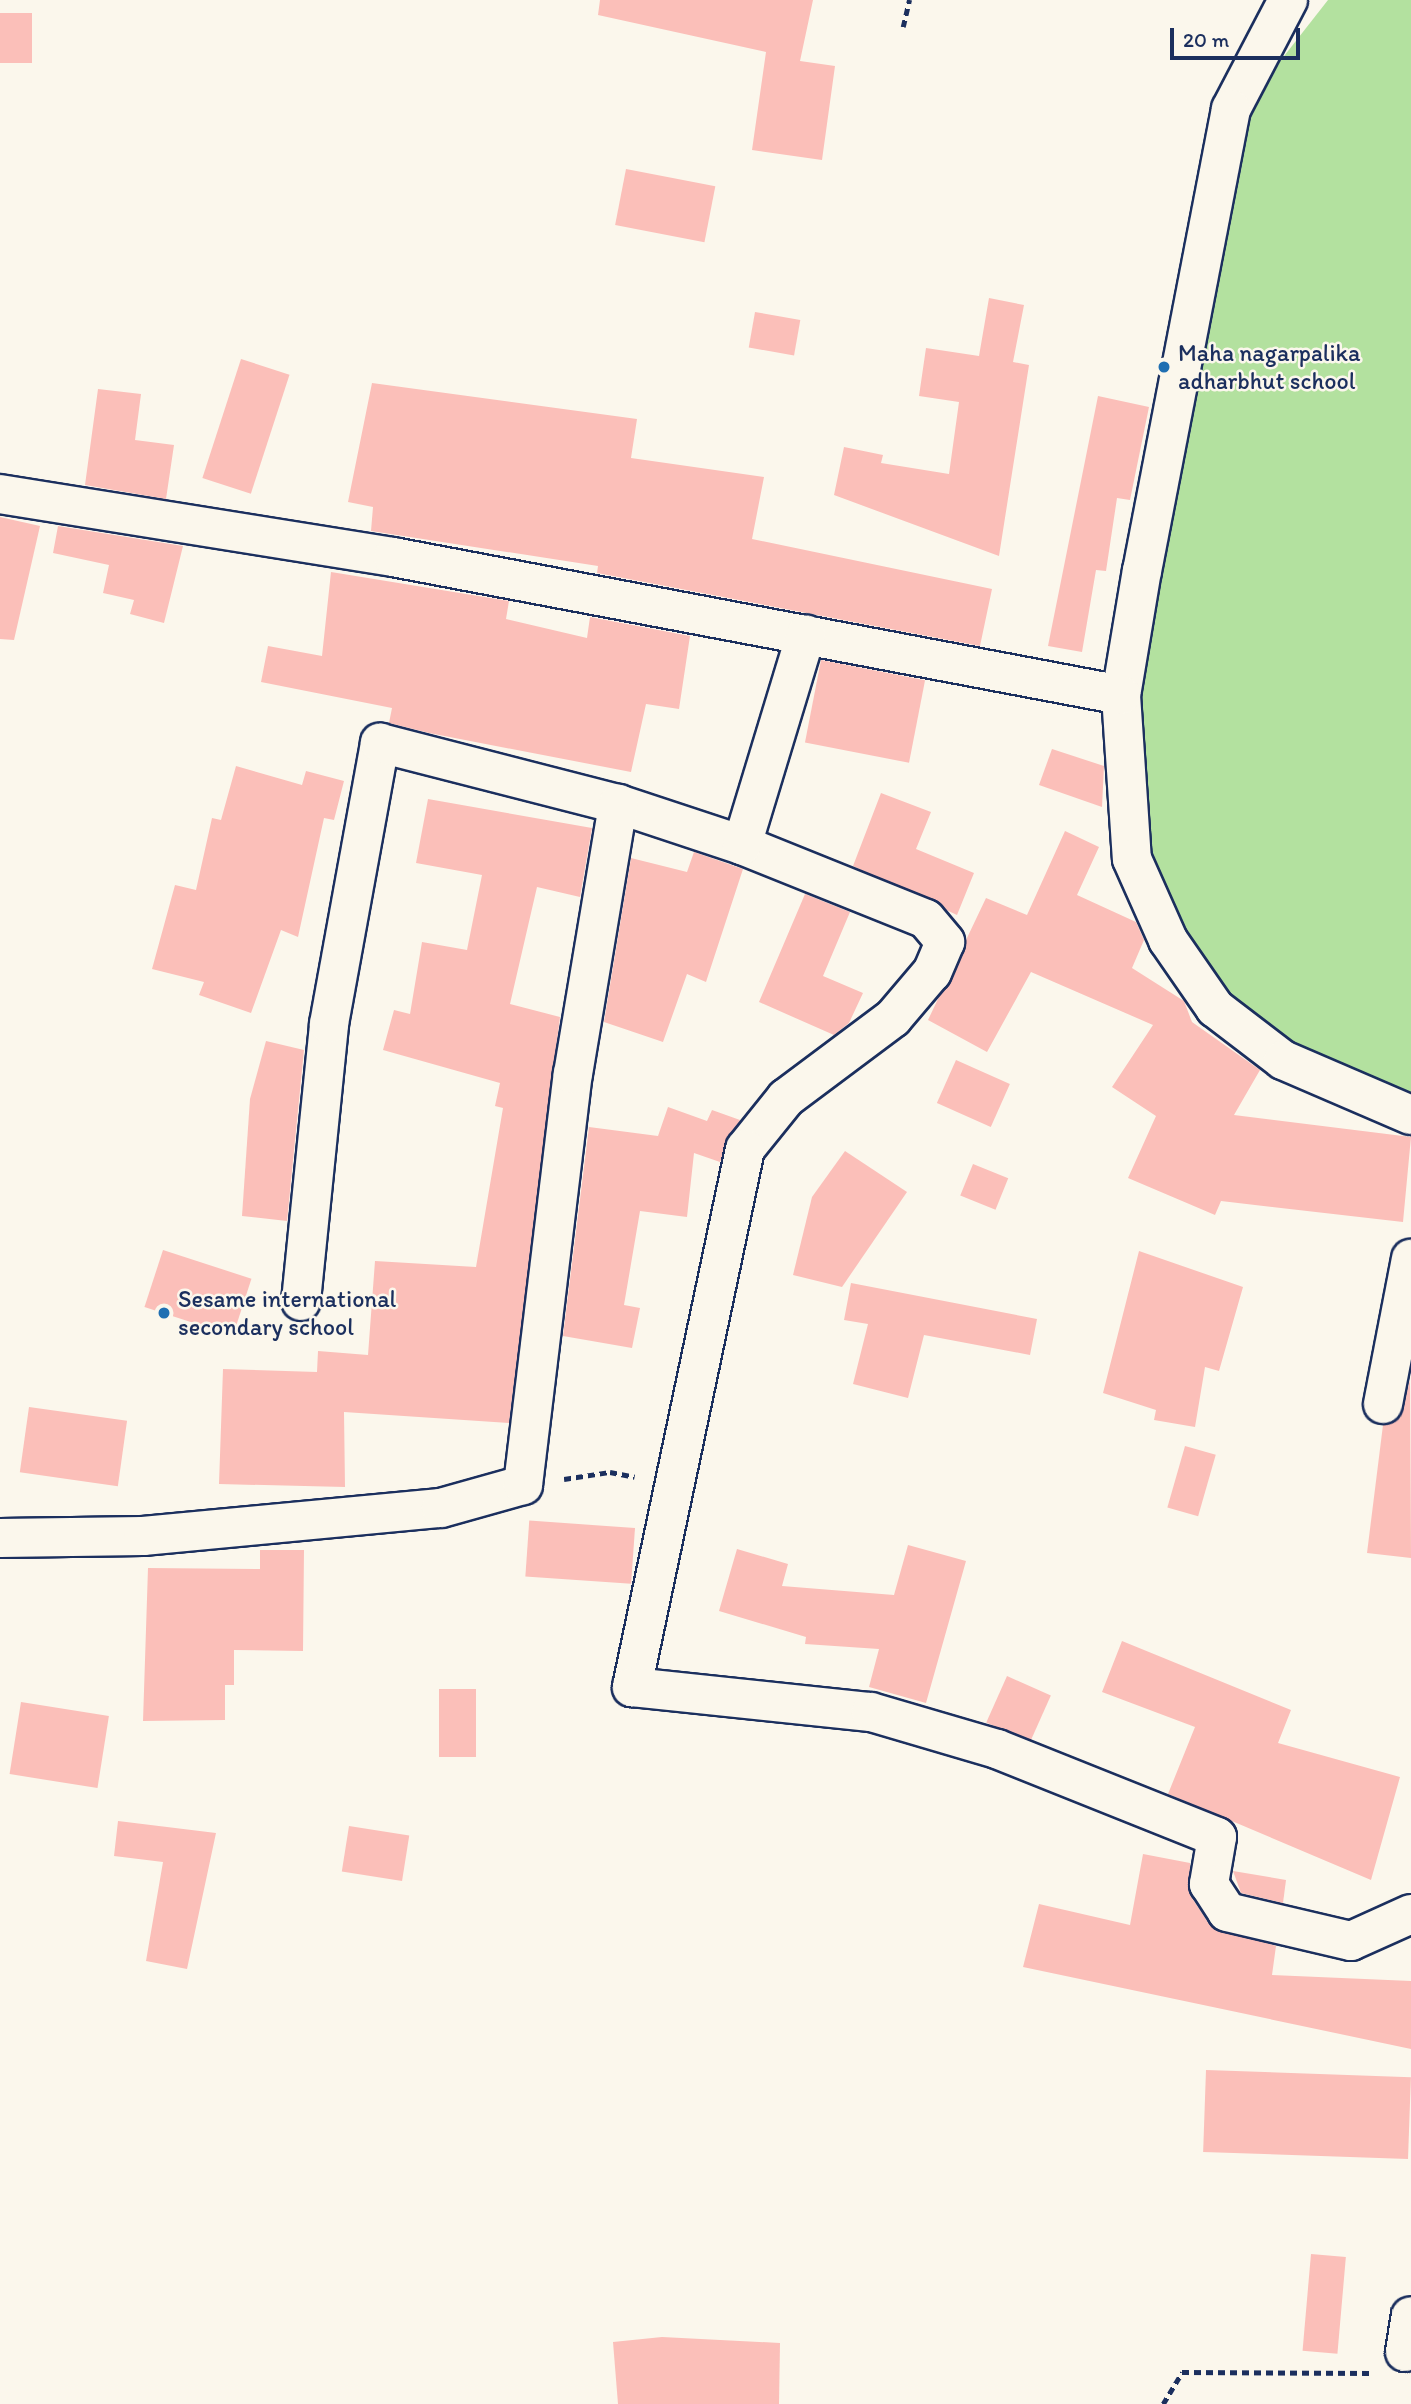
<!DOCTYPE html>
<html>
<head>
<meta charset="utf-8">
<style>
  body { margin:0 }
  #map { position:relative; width:1411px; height:2404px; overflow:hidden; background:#fbf7ec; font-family:Itim,sans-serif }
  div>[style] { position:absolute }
  .green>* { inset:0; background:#b3e19f }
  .building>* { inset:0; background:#fbbfb9; transform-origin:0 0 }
  .path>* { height:4.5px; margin-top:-2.25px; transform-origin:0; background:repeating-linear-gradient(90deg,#1b2f5e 0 7px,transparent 0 12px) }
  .roads { filter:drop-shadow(2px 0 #1b2f5e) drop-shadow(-2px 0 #1b2f5e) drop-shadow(0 2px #1b2f5e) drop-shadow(0 -2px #1b2f5e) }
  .minor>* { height:38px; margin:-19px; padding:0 19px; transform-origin:19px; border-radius:19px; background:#fbf7ec }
  .dots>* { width:19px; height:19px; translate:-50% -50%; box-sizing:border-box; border:4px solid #fbf7ec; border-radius:50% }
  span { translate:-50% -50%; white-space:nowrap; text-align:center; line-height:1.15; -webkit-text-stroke:5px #fbf7ec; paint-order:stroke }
  .poi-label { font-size:24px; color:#1b2f5e }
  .left { translate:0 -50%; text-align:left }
  .scale { position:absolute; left:1170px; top:28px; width:130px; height:32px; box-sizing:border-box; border:4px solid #1b2f5e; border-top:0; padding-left:9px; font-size:21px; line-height:24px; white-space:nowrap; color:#1b2f5e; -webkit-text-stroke:5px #fbf7ec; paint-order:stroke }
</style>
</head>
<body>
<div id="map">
  <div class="green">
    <i style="clip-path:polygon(1328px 0,1411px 0,1411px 1100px,1287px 1054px,1216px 990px,1140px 847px,1135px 674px,1238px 144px,1259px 88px)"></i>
  </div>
  <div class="building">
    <i style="clip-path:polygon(600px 0,813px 0,800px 61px,835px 66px,822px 160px,752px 150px,766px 52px,598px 15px)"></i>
    <i style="left:0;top:13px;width:32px;height:50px"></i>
    <i style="left:626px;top:169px;width:91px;height:57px;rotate:11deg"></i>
    <i style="clip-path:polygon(989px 298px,1024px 305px,1013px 362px,1029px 365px,999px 556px,834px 495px,844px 447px,883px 455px,881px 463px,949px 474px,959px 402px,919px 396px,926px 348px,979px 356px)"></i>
    <i style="left:755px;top:312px;width:46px;height:36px;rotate:10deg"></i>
    <i style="left:241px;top:359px;width:51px;height:125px;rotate:18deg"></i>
    <i style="clip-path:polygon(372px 383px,637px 419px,631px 458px,764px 477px,752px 539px,992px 589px,980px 646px,597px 573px,598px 566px,371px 531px,373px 507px,348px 502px)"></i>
    <i style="clip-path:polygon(98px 389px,141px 394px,135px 440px,174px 445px,166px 499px,85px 485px)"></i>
    <i style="clip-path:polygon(1098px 396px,1149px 407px,1130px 500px,1117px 498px,1106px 571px,1096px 570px,1082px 652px,1048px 646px)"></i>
    <i style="clip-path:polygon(0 517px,40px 526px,14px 640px,0 639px)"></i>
    <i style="clip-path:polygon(58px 526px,183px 546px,164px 623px,130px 614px,134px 600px,103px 593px,109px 565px,53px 553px)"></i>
    <i style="clip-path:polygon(331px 572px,509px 601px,506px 619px,587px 638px,590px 617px,690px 636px,679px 709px,646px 704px,631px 772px,429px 733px,389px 723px,392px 708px,261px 682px,268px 646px,322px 656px)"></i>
    <i style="left:821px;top:660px;width:106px;height:84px;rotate:11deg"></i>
    <i style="clip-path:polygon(1052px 749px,1104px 766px,1102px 807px,1039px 785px)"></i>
    <i style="clip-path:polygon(236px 766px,302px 785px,306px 771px,344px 781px,334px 820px,324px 818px,298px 937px,281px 930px,251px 1013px,199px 995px,204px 982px,152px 969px,175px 885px,196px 890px,212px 818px,221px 820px)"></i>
    <i style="clip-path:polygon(881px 793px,931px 812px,916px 849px,974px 873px,957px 915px,853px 866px)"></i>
    <i style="clip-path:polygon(428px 799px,592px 828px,580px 897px,537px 887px,510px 1004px,560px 1017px,509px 1423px,344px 1412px,345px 1487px,219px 1484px,223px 1369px,317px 1372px,318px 1351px,368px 1355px,375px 1261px,476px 1267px,503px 1108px,495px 1106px,500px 1083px,383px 1050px,394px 1010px,410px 1014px,422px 942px,467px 950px,482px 875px,416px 863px)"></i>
    <i style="clip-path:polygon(1065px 831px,1099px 847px,1077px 895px,1136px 922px,1144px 940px,1132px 968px,1184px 1001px,1192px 1022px,1260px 1070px,1234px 1115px,1411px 1137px,1403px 1222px,1221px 1201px,1215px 1215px,1128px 1178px,1156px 1116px,1112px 1087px,1153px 1025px,1031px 972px,987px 1052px,928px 1020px,986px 898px,1027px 915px)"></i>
    <i style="clip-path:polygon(694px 852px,743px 869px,706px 982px,687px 974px,663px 1042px,604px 1022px,631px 858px,687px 872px)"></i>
    <i style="clip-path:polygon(805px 894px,850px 912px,823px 976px,863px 993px,849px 1023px,834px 1035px,759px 1002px)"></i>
    <i style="clip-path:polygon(266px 1041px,304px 1050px,287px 1221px,242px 1216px,250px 1099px)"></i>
    <i style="left:956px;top:1060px;width:59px;height:47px;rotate:24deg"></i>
    <i style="clip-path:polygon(668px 1107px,707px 1121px,712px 1110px,740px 1120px,720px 1162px,694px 1153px,687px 1217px,640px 1211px,624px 1305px,640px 1308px,632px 1348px,563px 1336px,589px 1127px,658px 1136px)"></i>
    <i style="clip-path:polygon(845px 1151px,907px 1192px,842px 1287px,793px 1275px,812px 1197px)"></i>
    <i style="left:973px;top:1164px;width:38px;height:34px;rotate:22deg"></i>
    <i style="left:163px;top:1250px;width:93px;height:60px;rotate:18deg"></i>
    <i style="clip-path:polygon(1139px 1251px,1243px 1287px,1219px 1371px,1205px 1367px,1195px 1427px,1154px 1420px,1156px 1410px,1103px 1393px)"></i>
    <i style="clip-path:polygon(851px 1283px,1037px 1319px,1030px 1355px,924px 1335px,908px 1398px,853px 1384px,868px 1324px,844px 1320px)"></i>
    <i style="clip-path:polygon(1410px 1380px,1411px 1558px,1367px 1553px,1383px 1425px,1400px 1418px)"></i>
    <i style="left:29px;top:1407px;width:99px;height:66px;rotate:8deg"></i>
    <i style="left:1185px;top:1446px;width:32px;height:64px;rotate:16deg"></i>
    <i style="left:635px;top:1528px;width:56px;height:106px;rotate:94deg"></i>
    <i style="clip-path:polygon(908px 1545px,966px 1561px,926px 1703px,869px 1687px,879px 1649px,805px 1644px,806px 1637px,719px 1611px,737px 1549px,788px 1564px,782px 1586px,894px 1595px)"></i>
    <i style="clip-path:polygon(260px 1550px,304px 1550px,303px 1651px,234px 1650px,234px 1685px,225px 1685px,225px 1720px,143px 1721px,148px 1568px,260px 1569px)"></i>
    <i style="clip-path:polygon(1122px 1641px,1291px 1710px,1278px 1743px,1400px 1777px,1371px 1880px,1168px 1794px,1195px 1727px,1102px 1692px)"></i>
    <i style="left:1007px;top:1676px;width:48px;height:51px;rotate:24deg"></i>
    <i style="left:439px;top:1689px;width:37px;height:68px"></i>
    <i style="left:21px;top:1702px;width:89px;height:73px;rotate:9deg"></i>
    <i style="clip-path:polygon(118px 1821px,216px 1833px,187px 1969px,146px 1961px,163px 1862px,114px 1856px)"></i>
    <i style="left:349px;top:1826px;width:61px;height:46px;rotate:9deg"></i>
    <i style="clip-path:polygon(1143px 1854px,1190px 1863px,1190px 1895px,1209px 1924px,1276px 1946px,1272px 1975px,1411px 1981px,1411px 2049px,1023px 1967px,1039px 1904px,1130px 1925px)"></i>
    <i style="clip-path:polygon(1233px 1871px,1286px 1880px,1283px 1903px,1241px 1893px)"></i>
    <i style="left:1206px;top:2070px;width:205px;height:82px;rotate:2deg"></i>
    <i style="left:1311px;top:2254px;width:35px;height:97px;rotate:5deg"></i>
    <i style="clip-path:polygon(662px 2337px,780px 2343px,779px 2404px,618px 2404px,613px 2342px)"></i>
  </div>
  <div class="path">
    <i style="left:903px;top:27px;width:28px;rotate:-77deg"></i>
    <i style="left:564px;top:1479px;width:47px;rotate:-8.7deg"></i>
    <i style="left:610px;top:1472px;width:25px;rotate:11deg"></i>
    <i style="left:1163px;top:2404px;width:37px;rotate:-59deg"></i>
    <i style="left:1182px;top:2372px;width:189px;rotate:0.3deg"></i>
  </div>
  <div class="roads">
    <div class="minor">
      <i style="left:1288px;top:0;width:123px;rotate:117.6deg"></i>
      <i style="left:1231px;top:109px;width:470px;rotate:100.9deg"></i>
      <i style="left:1142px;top:570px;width:127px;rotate:99.5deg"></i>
      <i style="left:1121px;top:695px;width:164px;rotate:86.2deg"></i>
      <i style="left:1132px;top:859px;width:89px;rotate:66deg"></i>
      <i style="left:1168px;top:940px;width:83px;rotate:55.3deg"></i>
      <i style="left:1215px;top:1008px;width:86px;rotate:37.4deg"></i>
      <i style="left:1283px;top:1060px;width:139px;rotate:23.3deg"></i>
      <i style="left:0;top:494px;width:398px;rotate:9.1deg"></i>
      <i style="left:393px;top:557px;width:741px;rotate:10.73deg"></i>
      <i style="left:742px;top:845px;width:198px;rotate:21.9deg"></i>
      <i style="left:926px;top:919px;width:30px;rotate:50deg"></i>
      <i style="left:945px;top:942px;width:33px;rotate:113deg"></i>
      <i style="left:932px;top:972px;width:60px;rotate:130.3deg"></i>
      <i style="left:893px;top:1018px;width:134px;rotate:143.2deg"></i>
      <i style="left:786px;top:1098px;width:65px;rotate:128.8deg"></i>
      <i style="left:745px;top:1149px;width:550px;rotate:101.86deg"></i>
      <i style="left:632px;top:1687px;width:240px;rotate:6deg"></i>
      <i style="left:871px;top:1712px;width:131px;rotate:16.4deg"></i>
      <i style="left:997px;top:1749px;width:237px;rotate:21.8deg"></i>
      <i style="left:1217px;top:1837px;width:48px;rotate:99.7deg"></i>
      <i style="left:1209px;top:1884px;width:33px;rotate:57deg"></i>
      <i style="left:1227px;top:1912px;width:127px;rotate:13.2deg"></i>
      <i style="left:1351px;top:1941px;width:66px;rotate:-24.2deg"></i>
      <i style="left:301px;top:1301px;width:278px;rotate:-84.2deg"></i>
      <i style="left:329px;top:1024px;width:286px;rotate:-79.7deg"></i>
      <i style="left:380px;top:743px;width:246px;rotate:14.4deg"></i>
      <i style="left:618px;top:804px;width:131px;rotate:18.3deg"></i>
      <i style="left:742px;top:845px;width:220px;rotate:-73.1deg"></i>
      <i style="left:1383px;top:1404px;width:148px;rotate:-79.1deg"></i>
      <i style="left:0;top:1538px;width:143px;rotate:-0.8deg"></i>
      <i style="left:143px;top:1536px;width:299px;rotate:-5.4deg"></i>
      <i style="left:441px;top:1508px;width:85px;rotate:-15.7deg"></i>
      <i style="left:523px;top:1485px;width:414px;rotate:-83.1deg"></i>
      <i style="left:573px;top:1074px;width:274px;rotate:-80.5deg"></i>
      <i style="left:1405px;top:2352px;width:36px;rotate:-81deg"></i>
    </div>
  </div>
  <div class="dots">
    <i style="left:1164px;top:367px;background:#1f6fb2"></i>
    <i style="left:164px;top:1313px;background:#1f6fb2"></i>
  </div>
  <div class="poi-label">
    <span class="left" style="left:1178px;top:367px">Maha nagarpalika<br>adharbhut school</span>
    <span class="left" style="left:178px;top:1313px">Sesame international<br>secondary school</span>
  </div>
  <div class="scale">20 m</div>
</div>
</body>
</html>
